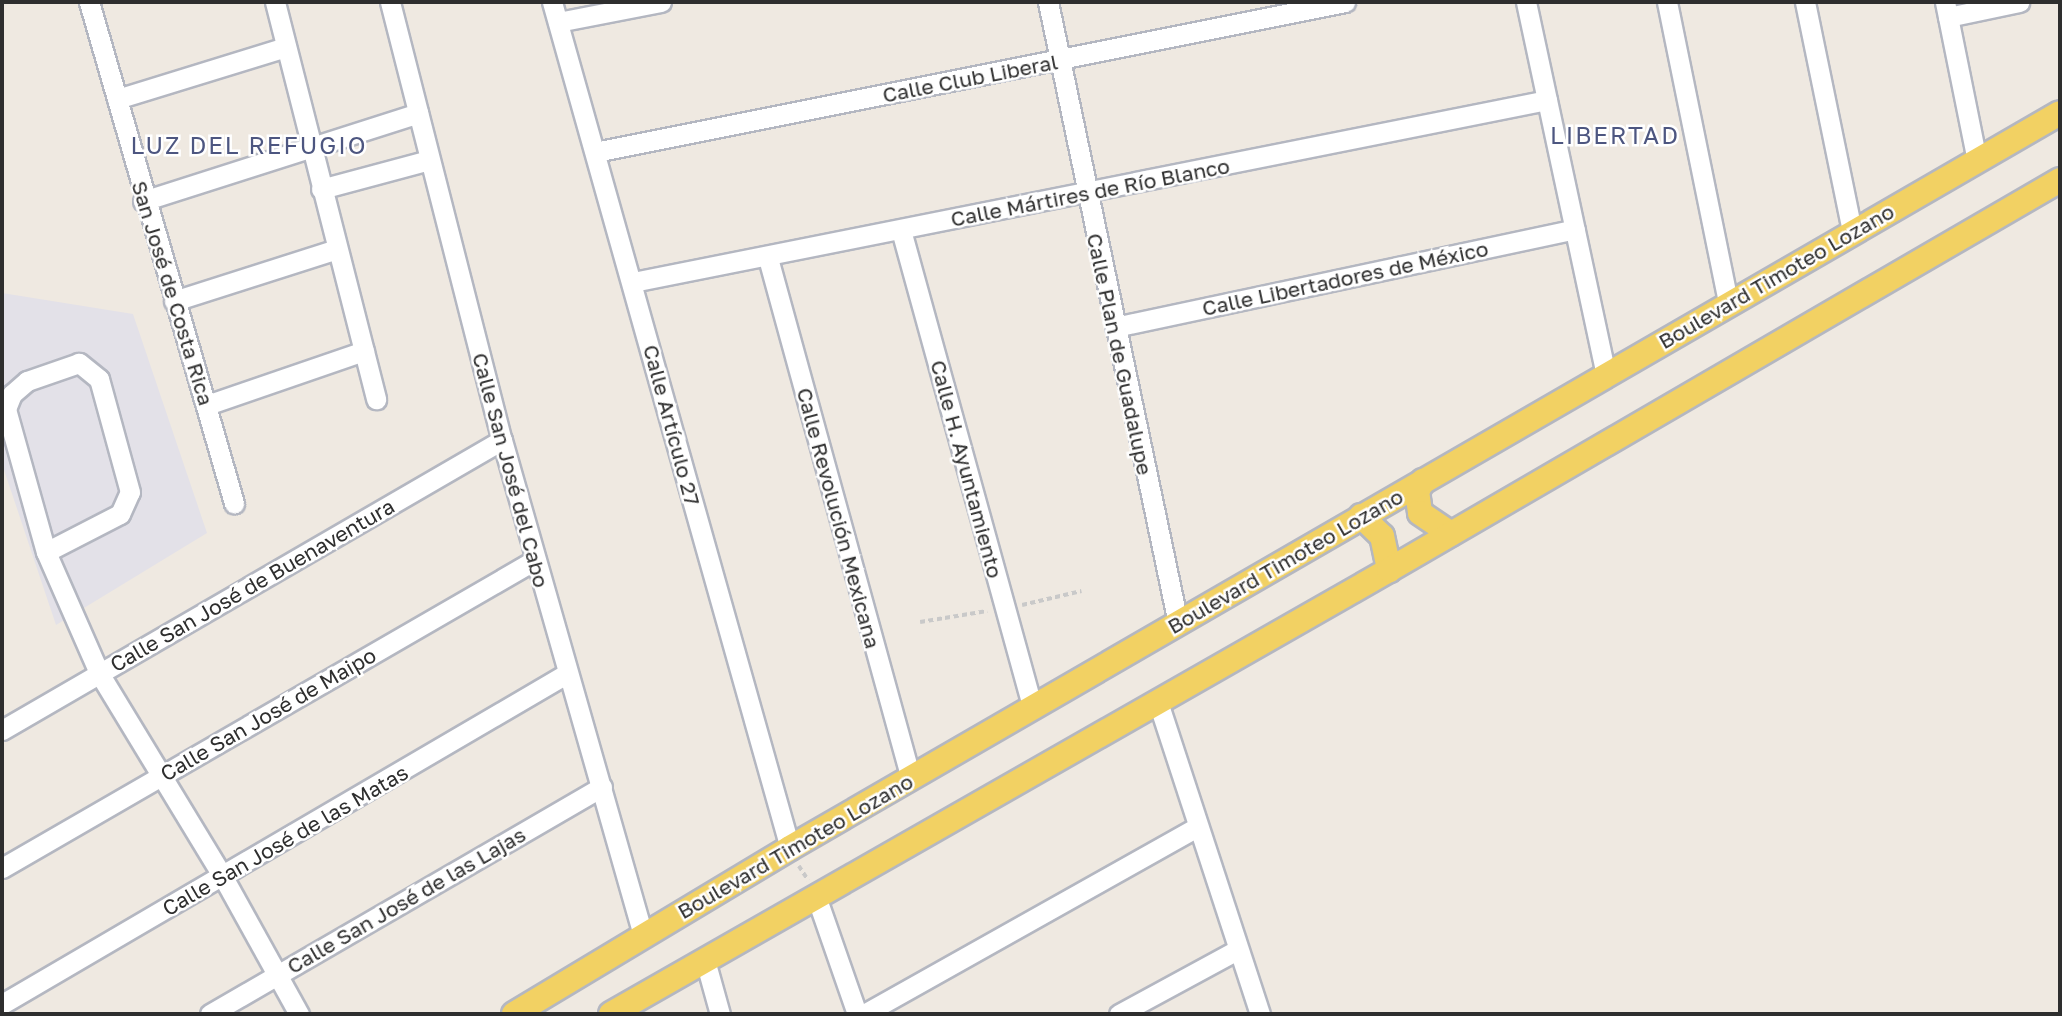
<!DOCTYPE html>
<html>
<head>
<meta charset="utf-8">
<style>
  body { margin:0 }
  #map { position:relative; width:2062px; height:1016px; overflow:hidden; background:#efe9e1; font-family:"Golos Text",sans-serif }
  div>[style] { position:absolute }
  .industrial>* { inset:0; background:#e3e1e8 }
  .path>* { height:3.5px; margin-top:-1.75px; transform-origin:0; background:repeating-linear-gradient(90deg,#c9c9c9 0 5px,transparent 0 8.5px) }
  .roads { filter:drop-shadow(2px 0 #b4b7c1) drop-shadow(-2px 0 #b4b7c1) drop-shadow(0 2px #b4b7c1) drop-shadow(0 -2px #b4b7c1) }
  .minor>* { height:19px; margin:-9.5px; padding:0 9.5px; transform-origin:9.5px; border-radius:9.5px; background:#fff }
  .major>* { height:24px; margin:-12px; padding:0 12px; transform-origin:12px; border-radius:12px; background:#f2d163 }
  span { translate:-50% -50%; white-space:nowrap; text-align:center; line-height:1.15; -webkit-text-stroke:5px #fff; paint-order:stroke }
  .street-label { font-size:21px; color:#2e2e2e }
  .quarter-label { font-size:24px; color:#4d5680; letter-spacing:2px }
  .frame { position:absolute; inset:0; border:4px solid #2e2e2e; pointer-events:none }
</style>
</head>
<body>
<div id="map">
  <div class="industrial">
    <i style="clip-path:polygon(2px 293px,133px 314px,207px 533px,56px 625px,2px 464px)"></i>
  </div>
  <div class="path">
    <i style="left:1022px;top:605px;width:61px;rotate:-13.3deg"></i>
    <i style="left:920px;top:622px;width:68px;rotate:-9.3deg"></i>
    <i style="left:799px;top:866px;width:17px;rotate:57deg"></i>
  </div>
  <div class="roads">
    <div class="minor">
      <i style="left:89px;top:2px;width:522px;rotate:73.86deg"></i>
      <i style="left:275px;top:2px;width:410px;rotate:75.7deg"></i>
      <i style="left:390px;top:2px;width:452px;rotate:75.7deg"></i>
      <i style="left:502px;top:440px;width:515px;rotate:74.1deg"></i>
      <i style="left:552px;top:2px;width:879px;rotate:74.29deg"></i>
      <i style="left:1048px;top:2px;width:634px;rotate:78.18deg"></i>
      <i style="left:1526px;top:2px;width:382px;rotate:77.9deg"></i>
      <i style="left:1667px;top:2px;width:307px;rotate:78.5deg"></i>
      <i style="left:1805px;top:2px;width:234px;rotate:78.4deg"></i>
      <i style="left:1945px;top:2px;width:162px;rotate:78.6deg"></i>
      <i style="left:1948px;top:17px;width:73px;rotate:-11.9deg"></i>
      <i style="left:558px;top:22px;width:105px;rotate:-11deg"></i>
      <i style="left:117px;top:99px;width:177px;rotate:-17.1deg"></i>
      <i style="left:595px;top:152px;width:765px;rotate:-11.31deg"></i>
      <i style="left:321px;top:189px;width:112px;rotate:-15deg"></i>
      <i style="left:143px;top:201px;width:289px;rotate:-17.7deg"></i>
      <i style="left:901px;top:230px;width:497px;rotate:74.6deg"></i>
      <i style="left:768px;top:258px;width:540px;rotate:74.65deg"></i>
      <i style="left:633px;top:282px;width:932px;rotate:-11.26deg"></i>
      <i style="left:174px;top:301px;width:171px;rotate:-17.7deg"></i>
      <i style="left:1115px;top:327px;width:470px;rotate:-12deg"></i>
      <i style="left:207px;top:405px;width:166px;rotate:-19deg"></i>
      <i style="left:46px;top:552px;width:83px;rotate:-27.2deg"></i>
      <i style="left:120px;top:514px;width:24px;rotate:-66deg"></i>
      <i style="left:130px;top:492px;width:117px;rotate:-105.3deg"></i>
      <i style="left:99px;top:379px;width:26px;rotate:-141deg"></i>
      <i style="left:79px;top:363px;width:55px;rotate:160.9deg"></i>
      <i style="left:27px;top:381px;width:20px;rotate:139deg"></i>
      <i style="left:12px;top:394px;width:16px;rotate:112deg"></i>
      <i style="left:6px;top:409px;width:148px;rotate:74.4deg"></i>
      <i style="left:46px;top:552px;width:132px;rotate:66.3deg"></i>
      <i style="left:99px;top:673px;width:239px;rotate:58.7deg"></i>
      <i style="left:223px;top:877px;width:157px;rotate:61deg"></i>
      <i style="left:1158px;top:702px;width:328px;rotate:71.9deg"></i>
      <i style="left:2px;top:730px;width:578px;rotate:-30.11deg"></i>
      <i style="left:2px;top:868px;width:616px;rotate:-30.02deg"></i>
      <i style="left:816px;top:896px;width:125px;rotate:70.8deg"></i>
      <i style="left:705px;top:960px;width:56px;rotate:74.5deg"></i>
      <i style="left:2px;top:1004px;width:653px;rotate:-30.33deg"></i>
      <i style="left:210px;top:1014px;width:453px;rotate:-30.1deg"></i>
      <i style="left:864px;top:1014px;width:382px;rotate:-29.3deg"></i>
      <i style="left:1119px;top:1014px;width:134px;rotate:-28.5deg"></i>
    </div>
    <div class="major">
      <i style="left:1423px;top:481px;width:12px;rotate:121deg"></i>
      <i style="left:1417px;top:491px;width:22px;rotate:82deg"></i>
      <i style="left:1420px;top:513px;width:37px;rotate:34deg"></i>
      <i style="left:1361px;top:516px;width:29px;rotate:44deg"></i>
      <i style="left:1382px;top:536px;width:35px;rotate:78deg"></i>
      <i style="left:514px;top:1014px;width:322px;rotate:-31deg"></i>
      <i style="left:790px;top:848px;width:1467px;rotate:-30.06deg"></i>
      <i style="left:611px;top:1014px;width:896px;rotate:-29.71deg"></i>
      <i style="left:1389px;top:570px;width:776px;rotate:-30.17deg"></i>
    </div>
  </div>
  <div class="street-label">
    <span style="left:970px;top:78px;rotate:-11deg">Calle Club Liberal</span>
    <span style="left:1090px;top:192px;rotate:-11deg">Calle Mártires de Río Blanco</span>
    <span style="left:1776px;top:276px;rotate:-30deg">Boulevard Timoteo Lozano</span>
    <span style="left:1345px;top:278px;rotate:-12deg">Calle Libertadores de México</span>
    <span style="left:173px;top:293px;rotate:73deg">San José de Costa Rica</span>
    <span style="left:1120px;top:354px;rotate:78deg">Calle Plan de Guadalupe</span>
    <span style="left:672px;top:425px;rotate:75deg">Calle Artículo 27</span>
    <span style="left:967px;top:469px;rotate:75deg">Calle H. Ayuntamiento</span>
    <span style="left:511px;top:470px;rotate:75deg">Calle San José del Cabo</span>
    <span style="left:839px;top:518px;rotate:75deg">Calle Revolución Mexicana</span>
    <span style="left:1285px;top:561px;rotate:-30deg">Boulevard Timoteo Lozano</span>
    <span style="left:252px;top:585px;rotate:-30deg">Calle San José de Buenaventura</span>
    <span style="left:268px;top:714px;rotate:-30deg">Calle San José de Maipo</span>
    <span style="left:285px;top:840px;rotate:-30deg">Calle San José de las Matas</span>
    <span style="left:795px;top:846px;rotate:-30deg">Boulevard Timoteo Lozano</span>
    <span style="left:406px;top:900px;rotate:-30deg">Calle San José de las Lajas</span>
  </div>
  <div class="quarter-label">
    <span style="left:1615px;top:135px">LIBERTAD</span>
    <span style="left:249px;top:145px">LUZ DEL REFUGIO</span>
  </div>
  <div class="frame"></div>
</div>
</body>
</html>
